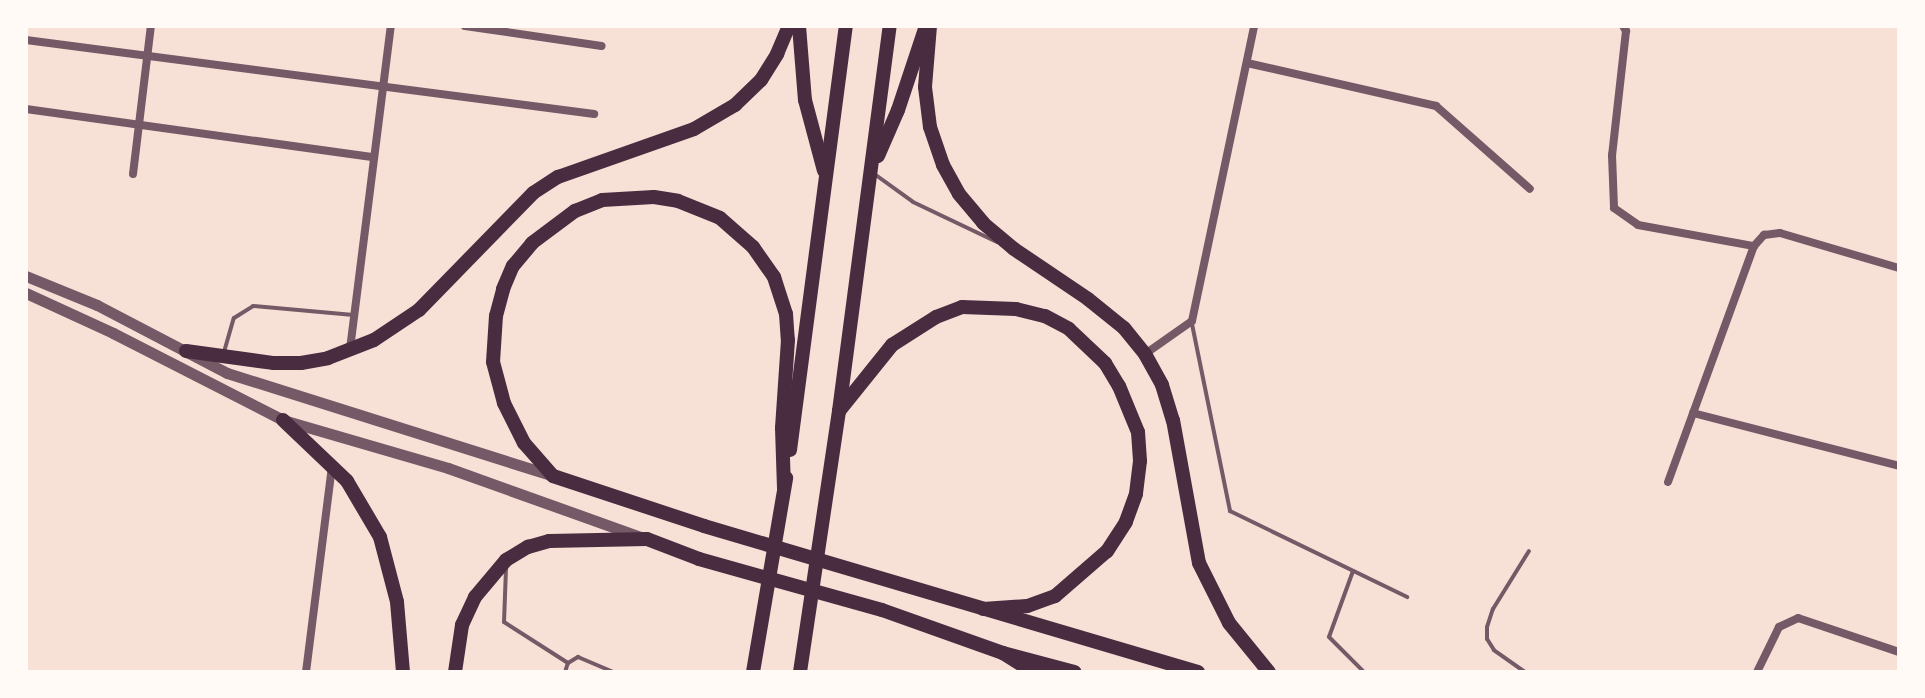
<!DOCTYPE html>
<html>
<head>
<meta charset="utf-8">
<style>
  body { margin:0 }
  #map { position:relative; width:1925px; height:698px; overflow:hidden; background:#f7e1d7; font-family:"Golos Text",sans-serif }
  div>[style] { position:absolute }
  .service>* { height:4px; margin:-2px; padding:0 2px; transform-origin:2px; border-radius:2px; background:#755966 }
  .minor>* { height:8px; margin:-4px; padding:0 4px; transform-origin:4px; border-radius:4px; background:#755966 }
  .tertiary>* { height:11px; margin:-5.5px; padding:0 5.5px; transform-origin:5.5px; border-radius:5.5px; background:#755966 }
  .primary>* { height:14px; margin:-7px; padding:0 7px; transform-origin:7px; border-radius:7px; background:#4a2c40 }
  .trunk>* { height:14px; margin:-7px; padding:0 7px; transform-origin:7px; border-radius:7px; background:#4a2c40 }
  span { translate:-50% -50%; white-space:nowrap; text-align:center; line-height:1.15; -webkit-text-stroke:8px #fffaf5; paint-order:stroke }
  .frame { position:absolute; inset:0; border:28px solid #fffaf5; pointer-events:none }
</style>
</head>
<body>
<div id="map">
  <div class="service">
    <i style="left:873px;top:173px;width:49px;rotate:35.9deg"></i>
    <i style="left:913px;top:202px;width:93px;rotate:25.5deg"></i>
    <i style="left:1192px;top:324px;width:191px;rotate:78.5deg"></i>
    <i style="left:1230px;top:511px;width:197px;rotate:25.9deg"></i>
    <i style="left:224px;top:352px;width:35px;rotate:-74deg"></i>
    <i style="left:234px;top:318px;width:22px;rotate:-32deg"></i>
    <i style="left:253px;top:306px;width:101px;rotate:5.1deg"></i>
    <i style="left:506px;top:568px;width:54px;rotate:92.1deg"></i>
    <i style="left:504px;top:622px;width:76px;rotate:32.6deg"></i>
    <i style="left:568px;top:663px;width:12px;rotate:-31deg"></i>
    <i style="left:578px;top:657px;width:39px;rotate:23deg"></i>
    <i style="left:1353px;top:571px;width:70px;rotate:110deg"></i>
    <i style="left:1329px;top:637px;width:49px;rotate:45deg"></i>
    <i style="left:565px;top:672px;width:9px;rotate:-72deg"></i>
    <i style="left:1525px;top:672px;width:38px;rotate:-145deg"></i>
    <i style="left:1494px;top:650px;width:13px;rotate:-122deg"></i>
    <i style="left:1487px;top:639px;width:12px;rotate:-90deg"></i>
    <i style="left:1487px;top:627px;width:19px;rotate:-72deg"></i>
    <i style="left:1493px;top:609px;width:68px;rotate:-58.2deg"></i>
  </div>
  <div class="minor">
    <i style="left:465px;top:26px;width:138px;rotate:8.3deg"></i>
    <i style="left:1623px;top:26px;width:6px;rotate:59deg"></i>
    <i style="left:1626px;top:31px;width:125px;rotate:96.4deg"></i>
    <i style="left:1612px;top:155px;width:53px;rotate:87.8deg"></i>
    <i style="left:1614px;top:208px;width:29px;rotate:35deg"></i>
    <i style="left:1638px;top:225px;width:118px;rotate:10.3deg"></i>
    <i style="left:26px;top:40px;width:573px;rotate:7.42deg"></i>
    <i style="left:1247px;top:63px;width:194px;rotate:12.8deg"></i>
    <i style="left:1436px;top:106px;width:125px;rotate:41.4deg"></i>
    <i style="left:26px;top:109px;width:351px;rotate:7.9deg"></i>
    <i style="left:133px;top:174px;width:149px;rotate:-83.1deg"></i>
    <i style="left:350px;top:349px;width:326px;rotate:-82.8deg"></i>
    <i style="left:1145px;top:354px;width:57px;rotate:-35.1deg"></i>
    <i style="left:1192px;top:321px;width:301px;rotate:-78.1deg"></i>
    <i style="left:1693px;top:413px;width:213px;rotate:14.4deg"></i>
    <i style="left:1668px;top:482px;width:251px;rotate:-70deg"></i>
    <i style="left:1754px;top:246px;width:15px;rotate:-48deg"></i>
    <i style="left:1764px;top:235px;width:16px;rotate:-7deg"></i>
    <i style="left:1780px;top:233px;width:124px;rotate:16.4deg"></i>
    <i style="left:306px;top:672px;width:207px;rotate:-82.8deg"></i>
    <i style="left:1757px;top:672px;width:50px;rotate:-63.9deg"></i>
    <i style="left:1779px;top:627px;width:21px;rotate:-25deg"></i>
    <i style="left:1798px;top:618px;width:107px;rotate:18.6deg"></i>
  </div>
  <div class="tertiary">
    <i style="left:26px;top:276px;width:77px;rotate:22.2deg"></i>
    <i style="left:97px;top:305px;width:147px;rotate:27.6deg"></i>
    <i style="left:227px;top:373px;width:342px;rotate:17.5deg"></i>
    <i style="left:26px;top:293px;width:96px;rotate:24.7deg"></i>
    <i style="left:113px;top:333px;width:191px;rotate:27.1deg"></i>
    <i style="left:283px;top:420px;width:172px;rotate:16.2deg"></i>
    <i style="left:448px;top:468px;width:205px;rotate:19.7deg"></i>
  </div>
  <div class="primary">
    <i style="left:930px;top:26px;width:61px;rotate:94.7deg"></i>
    <i style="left:925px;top:87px;width:40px;rotate:82.9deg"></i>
    <i style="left:930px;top:127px;width:40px;rotate:71.1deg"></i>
    <i style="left:943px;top:165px;width:33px;rotate:61deg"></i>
    <i style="left:959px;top:194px;width:38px;rotate:50deg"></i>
    <i style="left:983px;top:223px;width:40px;rotate:40deg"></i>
    <i style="left:1014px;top:249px;width:89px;rotate:34deg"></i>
    <i style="left:1088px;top:299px;width:46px;rotate:38.9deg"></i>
    <i style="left:1124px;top:328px;width:33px;rotate:51deg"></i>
    <i style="left:1145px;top:354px;width:35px;rotate:61deg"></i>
    <i style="left:1162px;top:385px;width:37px;rotate:73deg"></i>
    <i style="left:1173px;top:420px;width:145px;rotate:79.7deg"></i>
    <i style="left:1199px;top:563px;width:67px;rotate:63.4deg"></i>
    <i style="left:1229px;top:623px;width:63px;rotate:50.8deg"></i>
    <i style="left:186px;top:351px;width:89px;rotate:7.8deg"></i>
    <i style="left:274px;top:363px;width:27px"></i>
    <i style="left:301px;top:363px;width:27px;rotate:-10deg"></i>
    <i style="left:328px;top:358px;width:49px;rotate:-21.4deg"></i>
    <i style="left:374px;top:340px;width:54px;rotate:-33.7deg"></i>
    <i style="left:419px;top:310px;width:163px;rotate:-45.7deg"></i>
    <i style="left:533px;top:193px;width:30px;rotate:-33deg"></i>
    <i style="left:558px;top:177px;width:144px;rotate:-19.4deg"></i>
    <i style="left:694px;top:129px;width:48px;rotate:-30.3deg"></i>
    <i style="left:735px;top:105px;width:36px;rotate:-44deg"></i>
    <i style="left:761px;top:80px;width:31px;rotate:-58deg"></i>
    <i style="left:777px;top:54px;width:30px;rotate:-67deg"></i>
    <i style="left:553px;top:476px;width:159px;rotate:18.3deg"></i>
    <i style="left:704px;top:526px;width:515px;rotate:16.46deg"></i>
    <i style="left:647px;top:539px;width:56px;rotate:21deg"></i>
    <i style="left:699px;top:559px;width:190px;rotate:15.6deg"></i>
    <i style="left:882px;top:610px;width:128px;rotate:19.6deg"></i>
    <i style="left:1003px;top:653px;width:74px;rotate:14.8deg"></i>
  </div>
  <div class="trunk">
    <i style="left:799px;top:26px;width:74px;rotate:85.4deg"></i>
    <i style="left:805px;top:100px;width:73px;rotate:75deg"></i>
    <i style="left:878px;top:156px;width:50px;rotate:-66.5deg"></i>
    <i style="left:898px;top:110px;width:89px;rotate:-71.6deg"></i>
    <i style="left:839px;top:411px;width:85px;rotate:-51.2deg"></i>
    <i style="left:892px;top:345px;width:52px;rotate:-32.5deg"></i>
    <i style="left:936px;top:317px;width:28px;rotate:-21deg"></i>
    <i style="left:962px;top:307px;width:54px;rotate:2.1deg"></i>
    <i style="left:1016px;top:309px;width:30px;rotate:14deg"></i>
    <i style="left:1045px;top:316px;width:27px;rotate:28deg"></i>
    <i style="left:1069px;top:329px;width:50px;rotate:43.4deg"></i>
    <i style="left:1105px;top:363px;width:27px;rotate:59deg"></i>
    <i style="left:1119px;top:386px;width:50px;rotate:67.6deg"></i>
    <i style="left:1138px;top:432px;width:29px;rotate:86deg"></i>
    <i style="left:1140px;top:461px;width:33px;rotate:97deg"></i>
    <i style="left:1136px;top:494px;width:30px;rotate:110deg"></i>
    <i style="left:1126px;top:522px;width:35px;rotate:123deg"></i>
    <i style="left:1107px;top:551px;width:69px;rotate:139.1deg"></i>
    <i style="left:1055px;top:596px;width:30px;rotate:160deg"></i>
    <i style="left:1027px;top:606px;width:44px;rotate:176.1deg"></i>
    <i style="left:283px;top:420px;width:88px;rotate:43.6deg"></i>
    <i style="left:347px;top:481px;width:65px;rotate:59.5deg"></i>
    <i style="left:380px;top:537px;width:67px;rotate:75.3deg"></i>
    <i style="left:397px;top:602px;width:70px;rotate:85.1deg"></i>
    <i style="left:790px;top:450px;width:428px;rotate:-82.5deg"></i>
    <i style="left:553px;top:476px;width:44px;rotate:-131.3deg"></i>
    <i style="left:524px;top:443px;width:45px;rotate:-116.6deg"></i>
    <i style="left:504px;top:403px;width:42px;rotate:-105deg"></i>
    <i style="left:493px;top:362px;width:46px;rotate:-86.3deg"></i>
    <i style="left:496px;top:316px;width:28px;rotate:-75deg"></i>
    <i style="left:503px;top:289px;width:25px;rotate:-67deg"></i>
    <i style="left:513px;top:266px;width:30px;rotate:-50deg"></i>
    <i style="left:532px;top:243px;width:54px;rotate:-36.7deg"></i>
    <i style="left:575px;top:211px;width:29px;rotate:-22deg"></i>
    <i style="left:602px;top:200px;width:52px;rotate:-3.3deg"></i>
    <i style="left:654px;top:197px;width:24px;rotate:9deg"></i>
    <i style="left:678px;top:201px;width:45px;rotate:22deg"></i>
    <i style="left:720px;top:218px;width:44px;rotate:41.3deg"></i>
    <i style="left:753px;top:247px;width:37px;rotate:55deg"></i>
    <i style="left:774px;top:277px;width:39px;rotate:72deg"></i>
    <i style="left:786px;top:314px;width:26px;rotate:86deg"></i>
    <i style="left:788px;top:340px;width:88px;rotate:93.9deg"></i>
    <i style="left:782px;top:428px;width:60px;rotate:88.1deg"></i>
    <i style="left:1003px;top:653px;width:36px;rotate:32deg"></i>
    <i style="left:455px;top:672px;width:48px;rotate:-81.5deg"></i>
    <i style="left:462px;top:625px;width:31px;rotate:-65deg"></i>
    <i style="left:475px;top:597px;width:48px;rotate:-50deg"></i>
    <i style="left:506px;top:560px;width:26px;rotate:-31deg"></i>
    <i style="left:528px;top:547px;width:22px;rotate:-16deg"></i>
    <i style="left:549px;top:541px;width:98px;rotate:-1.2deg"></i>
    <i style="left:753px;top:672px;width:197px;rotate:-80.3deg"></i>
    <i style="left:800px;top:672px;width:264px;rotate:-81.5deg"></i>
    <i style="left:839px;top:411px;width:388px;rotate:-82.5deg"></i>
  </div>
  <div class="frame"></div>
</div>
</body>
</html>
